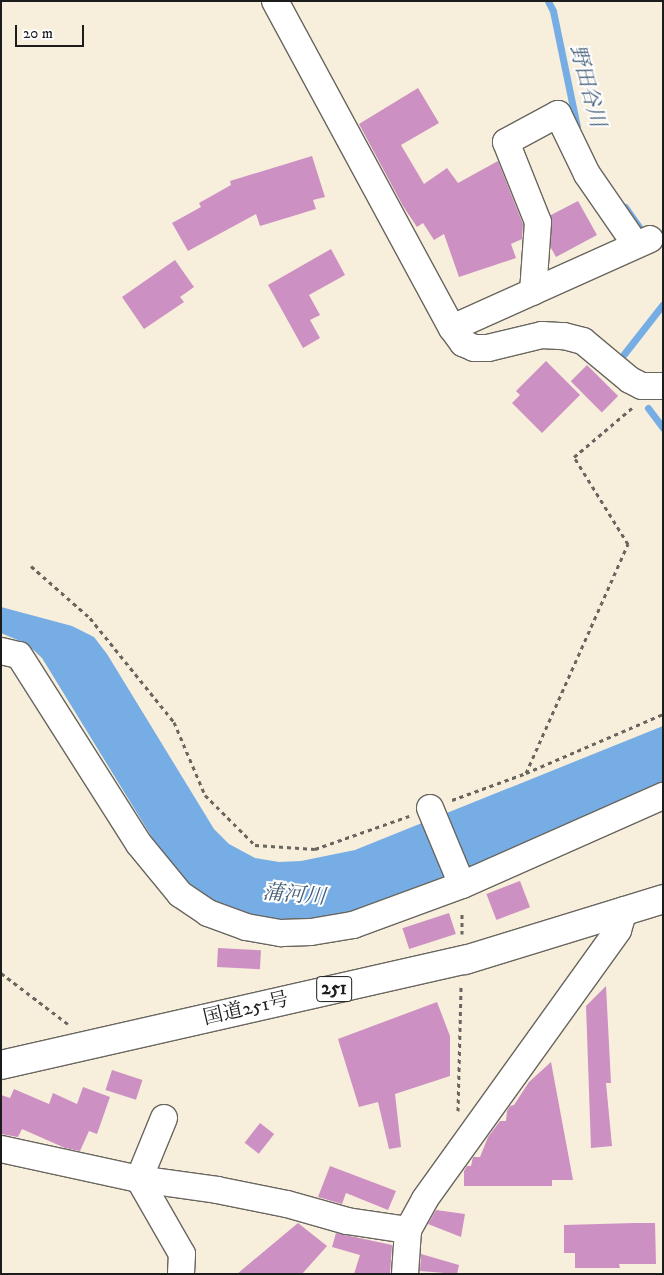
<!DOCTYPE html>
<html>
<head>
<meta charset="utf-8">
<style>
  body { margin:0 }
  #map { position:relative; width:664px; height:1275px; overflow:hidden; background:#f7eedc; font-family:"IM FELL DW Pica","Noto Serif JP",serif }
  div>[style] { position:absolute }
  .water>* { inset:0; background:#76ade5 }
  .stream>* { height:7px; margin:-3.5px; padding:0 3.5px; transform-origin:3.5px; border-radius:3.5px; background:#76ade5 }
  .building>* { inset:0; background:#cc91c2; transform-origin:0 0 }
  .path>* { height:3px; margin-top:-1.5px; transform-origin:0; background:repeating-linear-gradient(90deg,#69665f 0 4px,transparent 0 8px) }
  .roads { filter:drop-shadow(1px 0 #69665f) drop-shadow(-1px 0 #69665f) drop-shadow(0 1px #69665f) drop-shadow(0 -1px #69665f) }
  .minor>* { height:26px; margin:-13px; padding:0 13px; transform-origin:13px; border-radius:13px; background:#fff }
  .trunk>* { height:28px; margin:-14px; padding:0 14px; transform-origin:14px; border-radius:14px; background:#fff }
  span { translate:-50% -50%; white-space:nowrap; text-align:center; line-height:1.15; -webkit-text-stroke:4px #fff; paint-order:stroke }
  .shield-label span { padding:1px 4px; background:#fff; border:1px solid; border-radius:4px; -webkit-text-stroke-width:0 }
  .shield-label { font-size:19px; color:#1c1c1c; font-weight:700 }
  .street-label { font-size:20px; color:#1c1c1c }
  .water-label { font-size:21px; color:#445d76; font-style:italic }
  .frame { position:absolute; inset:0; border:2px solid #1c1c1c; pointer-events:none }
  .scale { position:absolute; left:15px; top:25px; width:69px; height:22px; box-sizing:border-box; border:2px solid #1c1c1c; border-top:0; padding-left:6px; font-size:15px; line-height:18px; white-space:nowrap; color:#1c1c1c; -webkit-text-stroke:4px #fff; paint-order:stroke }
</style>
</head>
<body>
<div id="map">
  <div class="water">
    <i style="clip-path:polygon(1px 607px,72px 626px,94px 637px,107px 654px,214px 829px,229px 844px,255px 858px,279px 862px,301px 861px,355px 850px,663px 726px,663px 784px,370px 909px,313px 920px,282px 923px,250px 919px,218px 905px,188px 883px,156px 844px,42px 658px,27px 644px,1px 633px)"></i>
  </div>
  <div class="stream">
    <i style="left:548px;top:1px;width:11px;rotate:63deg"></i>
    <i style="left:553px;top:11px;width:118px;rotate:78.3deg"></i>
    <i style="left:625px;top:207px;width:37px;rotate:55deg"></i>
    <i style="left:624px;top:354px;width:63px;rotate:-52deg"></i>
    <i style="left:648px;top:408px;width:25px;rotate:53deg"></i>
  </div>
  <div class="building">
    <i style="clip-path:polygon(418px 88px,439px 123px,401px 145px,424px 184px,447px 168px,458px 183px,498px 161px,523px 224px,522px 239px,511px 244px,516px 258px,459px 277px,444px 234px,434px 240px,423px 223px,417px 227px,403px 206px,359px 124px)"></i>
    <i style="clip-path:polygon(312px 156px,325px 197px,313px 200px,316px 209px,260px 226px,256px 214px,188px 251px,172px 223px,201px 207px,199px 203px,231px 185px,230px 181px)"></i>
    <i style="clip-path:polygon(578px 201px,597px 235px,556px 257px,551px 248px,551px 215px)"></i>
    <i style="clip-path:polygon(331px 249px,345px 275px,309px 295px,320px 315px,310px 320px,320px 338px,303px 348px,268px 285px)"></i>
    <i style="clip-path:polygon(175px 260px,194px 287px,180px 297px,184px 302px,144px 329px,122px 297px)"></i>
    <i style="clip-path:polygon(546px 361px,580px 395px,542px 433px,512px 403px,520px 395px,516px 391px)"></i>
    <i style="left:587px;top:365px;width:44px;height:23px;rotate:45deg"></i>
    <i style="left:520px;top:881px;width:28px;height:36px;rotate:69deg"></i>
    <i style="left:449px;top:913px;width:22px;height:49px;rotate:72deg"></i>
    <i style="left:218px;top:948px;width:43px;height:19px;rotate:3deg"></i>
    <i style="clip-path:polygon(606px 986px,611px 1083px,606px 1083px,612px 1146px,591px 1148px,586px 1006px)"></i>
    <i style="clip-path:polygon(437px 1002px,450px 1036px,450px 1076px,395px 1094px,401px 1147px,389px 1149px,378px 1102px,359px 1107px,338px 1039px)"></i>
    <i style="clip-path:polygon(551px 1062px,573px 1180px,552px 1180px,552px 1186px,464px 1186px,464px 1171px,467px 1166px,471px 1166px,473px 1157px,480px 1157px,488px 1137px,500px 1121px,506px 1121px,507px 1111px,510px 1106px,514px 1105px,529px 1082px)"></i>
    <i style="left:112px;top:1070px;width:32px;height:21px;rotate:18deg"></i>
    <i style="clip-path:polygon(83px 1087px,110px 1097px,97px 1134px,89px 1131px,80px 1151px,65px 1148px,22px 1129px,18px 1137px,1px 1134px,1px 1095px,10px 1098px,14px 1089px,49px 1104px,53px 1093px,77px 1104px)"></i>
    <i style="left:260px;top:1123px;width:18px;height:25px;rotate:38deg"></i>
    <i style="clip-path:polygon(330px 1166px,396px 1191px,388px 1210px,346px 1193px,342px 1204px,318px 1197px)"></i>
    <i style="clip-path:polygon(436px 1210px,465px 1214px,461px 1237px,428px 1224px)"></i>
    <i style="clip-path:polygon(298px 1223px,327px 1246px,302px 1274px,237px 1274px)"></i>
    <i style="clip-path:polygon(635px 1223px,655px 1223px,656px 1264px,619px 1264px,620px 1268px,575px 1268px,575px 1253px,564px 1253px,564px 1225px)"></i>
    <i style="clip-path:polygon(336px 1233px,392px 1245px,390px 1274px,354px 1274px,360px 1255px,332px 1247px)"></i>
    <i style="clip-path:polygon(421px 1254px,459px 1265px,457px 1274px,420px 1271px)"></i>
  </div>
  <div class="path">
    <i style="left:31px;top:566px;width:79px;rotate:41.4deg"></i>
    <i style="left:90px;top:618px;width:134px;rotate:51.1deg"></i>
    <i style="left:174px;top:722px;width:79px;rotate:67deg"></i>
    <i style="left:205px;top:795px;width:71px;rotate:45deg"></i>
    <i style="left:255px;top:845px;width:60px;rotate:3.8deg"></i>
    <i style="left:315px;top:849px;width:100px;rotate:-19.3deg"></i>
    <i style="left:526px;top:773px;width:251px;rotate:-66deg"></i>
    <i style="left:628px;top:544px;width:102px;rotate:-121.8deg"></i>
    <i style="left:574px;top:457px;width:76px;rotate:-40.2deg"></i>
    <i style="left:452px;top:800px;width:79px;rotate:-20deg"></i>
    <i style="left:526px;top:773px;width:149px;rotate:-23.3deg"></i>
    <i style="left:462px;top:934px;width:23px;rotate:-90deg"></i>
    <i style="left:1px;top:973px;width:84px;rotate:37.3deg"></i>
    <i style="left:458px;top:1111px;width:124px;rotate:-88.6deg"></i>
  </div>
  <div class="roads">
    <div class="minor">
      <i style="left:275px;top:1px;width:372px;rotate:61.6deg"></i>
      <i style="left:452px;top:328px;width:19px;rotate:54deg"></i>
      <i style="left:463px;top:343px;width:12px;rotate:24deg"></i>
      <i style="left:474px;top:348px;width:14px"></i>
      <i style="left:488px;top:348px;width:56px;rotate:-13.5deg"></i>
      <i style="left:542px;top:335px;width:22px;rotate:3deg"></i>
      <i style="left:564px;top:336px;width:20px;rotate:15deg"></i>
      <i style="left:583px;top:341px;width:61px;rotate:39.7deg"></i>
      <i style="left:630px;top:380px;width:13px;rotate:27deg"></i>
      <i style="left:642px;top:386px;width:21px"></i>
      <i style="left:533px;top:292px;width:70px;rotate:-85.9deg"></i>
      <i style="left:538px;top:222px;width:86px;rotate:-111.8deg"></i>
      <i style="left:506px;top:142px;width:59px;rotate:-28.3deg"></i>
      <i style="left:558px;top:114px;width:67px;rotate:64.2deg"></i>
      <i style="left:587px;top:174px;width:86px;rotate:55.4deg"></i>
      <i style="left:452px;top:328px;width:217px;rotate:-24.2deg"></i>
      <i style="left:1px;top:651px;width:18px;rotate:13deg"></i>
      <i style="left:19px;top:655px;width:224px;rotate:57.6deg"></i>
      <i style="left:139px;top:844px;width:65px;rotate:50.6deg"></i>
      <i style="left:180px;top:894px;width:34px;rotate:34deg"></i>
      <i style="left:208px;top:913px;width:40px;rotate:20.2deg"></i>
      <i style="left:246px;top:927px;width:36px;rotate:10deg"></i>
      <i style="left:281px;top:933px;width:30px;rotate:-2deg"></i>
      <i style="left:311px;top:932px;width:43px;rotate:-9.5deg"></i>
      <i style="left:353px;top:925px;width:116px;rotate:-20.2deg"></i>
      <i style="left:462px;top:885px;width:220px;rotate:-23.9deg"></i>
      <i style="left:430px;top:808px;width:83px;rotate:67.4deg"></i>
      <i style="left:164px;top:1118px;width:66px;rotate:112.3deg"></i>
      <i style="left:139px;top:1179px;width:86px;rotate:60.2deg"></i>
      <i style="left:182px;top:1254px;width:20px;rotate:93deg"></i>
      <i style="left:1px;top:1149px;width:141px;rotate:12.3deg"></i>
      <i style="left:139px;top:1179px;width:79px;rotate:8deg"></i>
      <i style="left:217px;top:1190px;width:71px;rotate:11.3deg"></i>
      <i style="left:287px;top:1204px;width:62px;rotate:15.8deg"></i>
      <i style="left:347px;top:1221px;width:62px;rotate:8.4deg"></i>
      <i style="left:405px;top:1274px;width:44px;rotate:-86.1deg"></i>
      <i style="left:408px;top:1230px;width:35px;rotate:-61deg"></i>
      <i style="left:425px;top:1199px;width:331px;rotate:-54.3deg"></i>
      <i style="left:618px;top:930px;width:21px;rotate:-73deg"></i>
    </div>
    <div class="trunk">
      <i style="left:1px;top:1065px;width:476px;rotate:-12.8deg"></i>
      <i style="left:465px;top:960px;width:207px;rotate:-17.1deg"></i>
    </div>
  </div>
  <div class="shield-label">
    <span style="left:334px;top:989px">251</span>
  </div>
  <div class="street-label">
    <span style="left:246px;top:1009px;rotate:-13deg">国道251号</span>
  </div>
  <div class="water-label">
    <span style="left:587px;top:86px;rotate:75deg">野田谷川</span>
    <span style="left:294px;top:895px;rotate:5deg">蒲河川</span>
  </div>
  <div class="frame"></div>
  <div class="scale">20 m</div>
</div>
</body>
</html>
